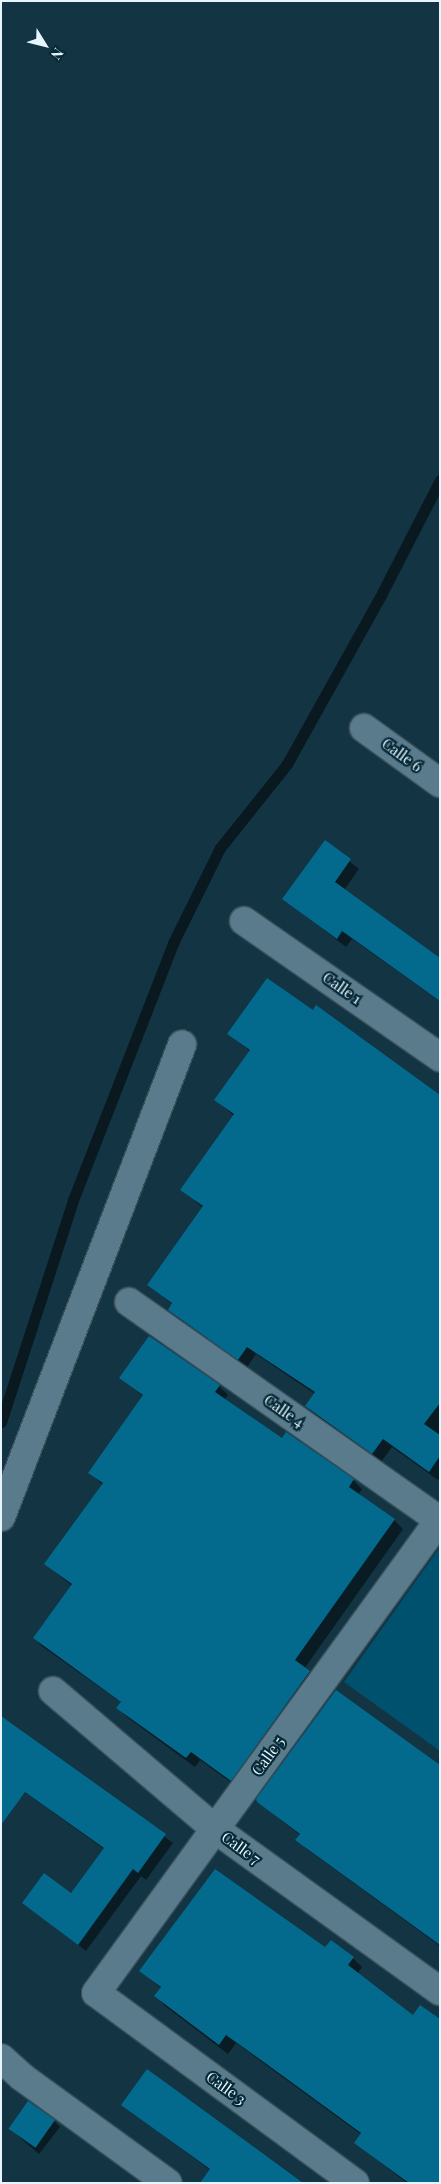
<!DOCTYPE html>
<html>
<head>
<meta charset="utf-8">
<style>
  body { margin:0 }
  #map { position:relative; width:441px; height:2184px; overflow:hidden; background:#123443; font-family:"Playfair Display",serif }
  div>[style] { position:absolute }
  .green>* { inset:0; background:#00516e }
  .shadow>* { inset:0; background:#0007 }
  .stream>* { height:11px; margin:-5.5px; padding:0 5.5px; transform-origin:5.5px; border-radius:5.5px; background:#0a181f }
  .building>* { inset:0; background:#046a8d; transform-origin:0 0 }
  .roads { filter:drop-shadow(1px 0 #39505a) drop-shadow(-1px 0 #39505a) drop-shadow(0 1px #39505a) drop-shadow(0 -1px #39505a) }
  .minor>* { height:28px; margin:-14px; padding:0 14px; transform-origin:14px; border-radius:14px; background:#597b8c }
  .tertiary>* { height:28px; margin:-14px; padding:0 14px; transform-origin:14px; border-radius:14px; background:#597b8c }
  span { translate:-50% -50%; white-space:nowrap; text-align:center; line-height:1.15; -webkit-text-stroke:4.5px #072a39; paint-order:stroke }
  .street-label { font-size:15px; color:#e7f6fe }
  .frame { position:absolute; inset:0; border:2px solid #e7f6fe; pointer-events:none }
  .north { position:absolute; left:20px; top:20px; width:50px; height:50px; -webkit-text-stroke:4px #072a39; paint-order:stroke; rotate:126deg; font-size:14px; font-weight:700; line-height:20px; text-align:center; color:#e7f6fe }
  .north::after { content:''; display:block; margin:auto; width:18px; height:22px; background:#e7f6fe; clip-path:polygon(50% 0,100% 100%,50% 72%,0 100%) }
</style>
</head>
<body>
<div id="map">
  <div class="green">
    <i style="clip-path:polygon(440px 1547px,440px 1751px,344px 1682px)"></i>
  </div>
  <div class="shadow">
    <i style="clip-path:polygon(325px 842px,359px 869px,344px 890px,440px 1001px,352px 939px,346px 947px,284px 899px)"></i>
    <i style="clip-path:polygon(228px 1033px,440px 1104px,440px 1477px,438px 1480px,392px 1447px,381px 1462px,315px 1415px,306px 1406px,315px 1394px,256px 1354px,247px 1367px,178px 1318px,169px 1310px,173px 1305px,148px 1284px,203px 1208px,182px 1190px,234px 1116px,216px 1100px,251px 1052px)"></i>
    <i style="clip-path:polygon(121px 1378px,219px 1386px,228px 1395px,224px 1400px,282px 1440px,353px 1480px,362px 1489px,358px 1495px,394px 1520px,403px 1529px,304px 1669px,319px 1681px,240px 1789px,200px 1760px,195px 1767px,127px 1717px,118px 1708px,122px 1703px,43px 1647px,34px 1638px,72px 1586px,46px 1564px,103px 1485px,89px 1472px,144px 1397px)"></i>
    <i style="clip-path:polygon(12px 1725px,173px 1843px,146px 1880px,141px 1876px,86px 1951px,23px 1903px,71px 1894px,104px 1849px,1px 1775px)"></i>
    <i style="clip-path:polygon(440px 1774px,440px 1946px,307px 1849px,297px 1840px,300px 1835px,258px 1802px)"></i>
    <i style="clip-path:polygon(326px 1949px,353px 1958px,362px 1967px,357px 1974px,414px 2016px,440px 2183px,407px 2183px,356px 2143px,362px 2135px,236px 2043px,228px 2054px,165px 2006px,156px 1996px,162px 1989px,141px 1971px)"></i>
    <i style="clip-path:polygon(123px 2105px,301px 2183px,210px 2170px)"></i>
    <i style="clip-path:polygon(54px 2121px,60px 2127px,39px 2154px,9px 2128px)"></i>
  </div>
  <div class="stream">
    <i style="left:1px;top:1422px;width:233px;rotate:-72deg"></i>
    <i style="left:73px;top:1200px;width:276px;rotate:-68.7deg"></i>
    <i style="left:173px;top:943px;width:106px;rotate:-63.7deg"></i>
    <i style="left:220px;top:848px;width:107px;rotate:-51.4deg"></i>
    <i style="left:287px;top:764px;width:196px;rotate:-60.9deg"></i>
    <i style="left:382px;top:593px;width:127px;rotate:-62.8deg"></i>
  </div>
  <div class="building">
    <i style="clip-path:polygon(325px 840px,351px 859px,335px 882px,440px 958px,440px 1001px,342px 931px,337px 939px,282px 899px)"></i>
    <i style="clip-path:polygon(267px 978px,313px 1010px,316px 1005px,440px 1095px,440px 1403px,424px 1424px,440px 1435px,440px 1456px,429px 1472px,383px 1439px,372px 1454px,305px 1406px,315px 1392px,247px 1347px,238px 1360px,168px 1310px,172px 1303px,147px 1285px,203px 1206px,180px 1190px,234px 1114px,214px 1100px,250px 1050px,227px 1034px)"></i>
    <i style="clip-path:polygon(149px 1336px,220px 1385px,215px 1392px,282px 1438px,286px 1432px,354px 1479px,349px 1487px,395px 1519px,295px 1660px,310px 1671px,231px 1781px,191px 1752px,186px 1758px,116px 1708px,121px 1702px,33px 1638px,72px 1584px,44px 1564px,103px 1483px,88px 1473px,143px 1395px,119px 1378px)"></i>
    <i style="clip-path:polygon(336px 1690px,440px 1765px,440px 1945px,295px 1840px,300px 1834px,257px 1802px,256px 1799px)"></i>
    <i style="clip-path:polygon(1px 1716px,166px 1834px,138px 1873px,133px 1869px,78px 1945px,22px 1903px,44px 1873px,71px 1893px,104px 1848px,25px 1792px,1px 1825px)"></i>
    <i style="clip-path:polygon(215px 1869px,325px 1947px,331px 1940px,354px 1957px,348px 1965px,413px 2015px,420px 2005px,440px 2019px,440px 2183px,409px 2183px,354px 2143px,361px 2133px,272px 2068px,226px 2035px,219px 2045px,154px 1996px,161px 1987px,139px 1971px)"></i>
    <i style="clip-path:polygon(147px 2069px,254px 2147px,303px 2183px,200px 2183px,210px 2169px,121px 2105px)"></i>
    <i style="left:28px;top:2101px;width:33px;height:34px;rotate:35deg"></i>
  </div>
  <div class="roads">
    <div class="minor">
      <i style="left:364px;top:728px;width:94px;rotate:35.9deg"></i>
      <i style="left:244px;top:921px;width:239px;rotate:34.8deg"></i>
      <i style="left:129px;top:1302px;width:379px;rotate:35.1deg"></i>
      <i style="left:1px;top:1517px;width:506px;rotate:-69.02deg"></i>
      <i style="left:53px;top:1691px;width:213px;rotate:40.4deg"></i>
      <i style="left:215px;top:1829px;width:277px;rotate:35.8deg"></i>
      <i style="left:355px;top:2183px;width:321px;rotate:-143.7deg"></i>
      <i style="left:96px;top:1993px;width:586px;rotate:-54.03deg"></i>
    </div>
    <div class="tertiary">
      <i style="left:1px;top:2058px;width:28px;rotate:42deg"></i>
      <i style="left:22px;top:2077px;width:180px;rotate:36deg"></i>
    </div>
  </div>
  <div class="street-label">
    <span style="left:402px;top:755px;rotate:36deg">Calle 6</span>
    <span style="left:342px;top:988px;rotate:35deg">Calle 1</span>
    <span style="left:284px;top:1411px;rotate:35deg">Calle 4</span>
    <span style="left:268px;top:1756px;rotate:-54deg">Calle 5</span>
    <span style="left:241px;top:1848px;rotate:36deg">Calle 7</span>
    <span style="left:226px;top:2088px;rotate:36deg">Calle 3</span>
  </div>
  <div class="frame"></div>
  <div class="north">N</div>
</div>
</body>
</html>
